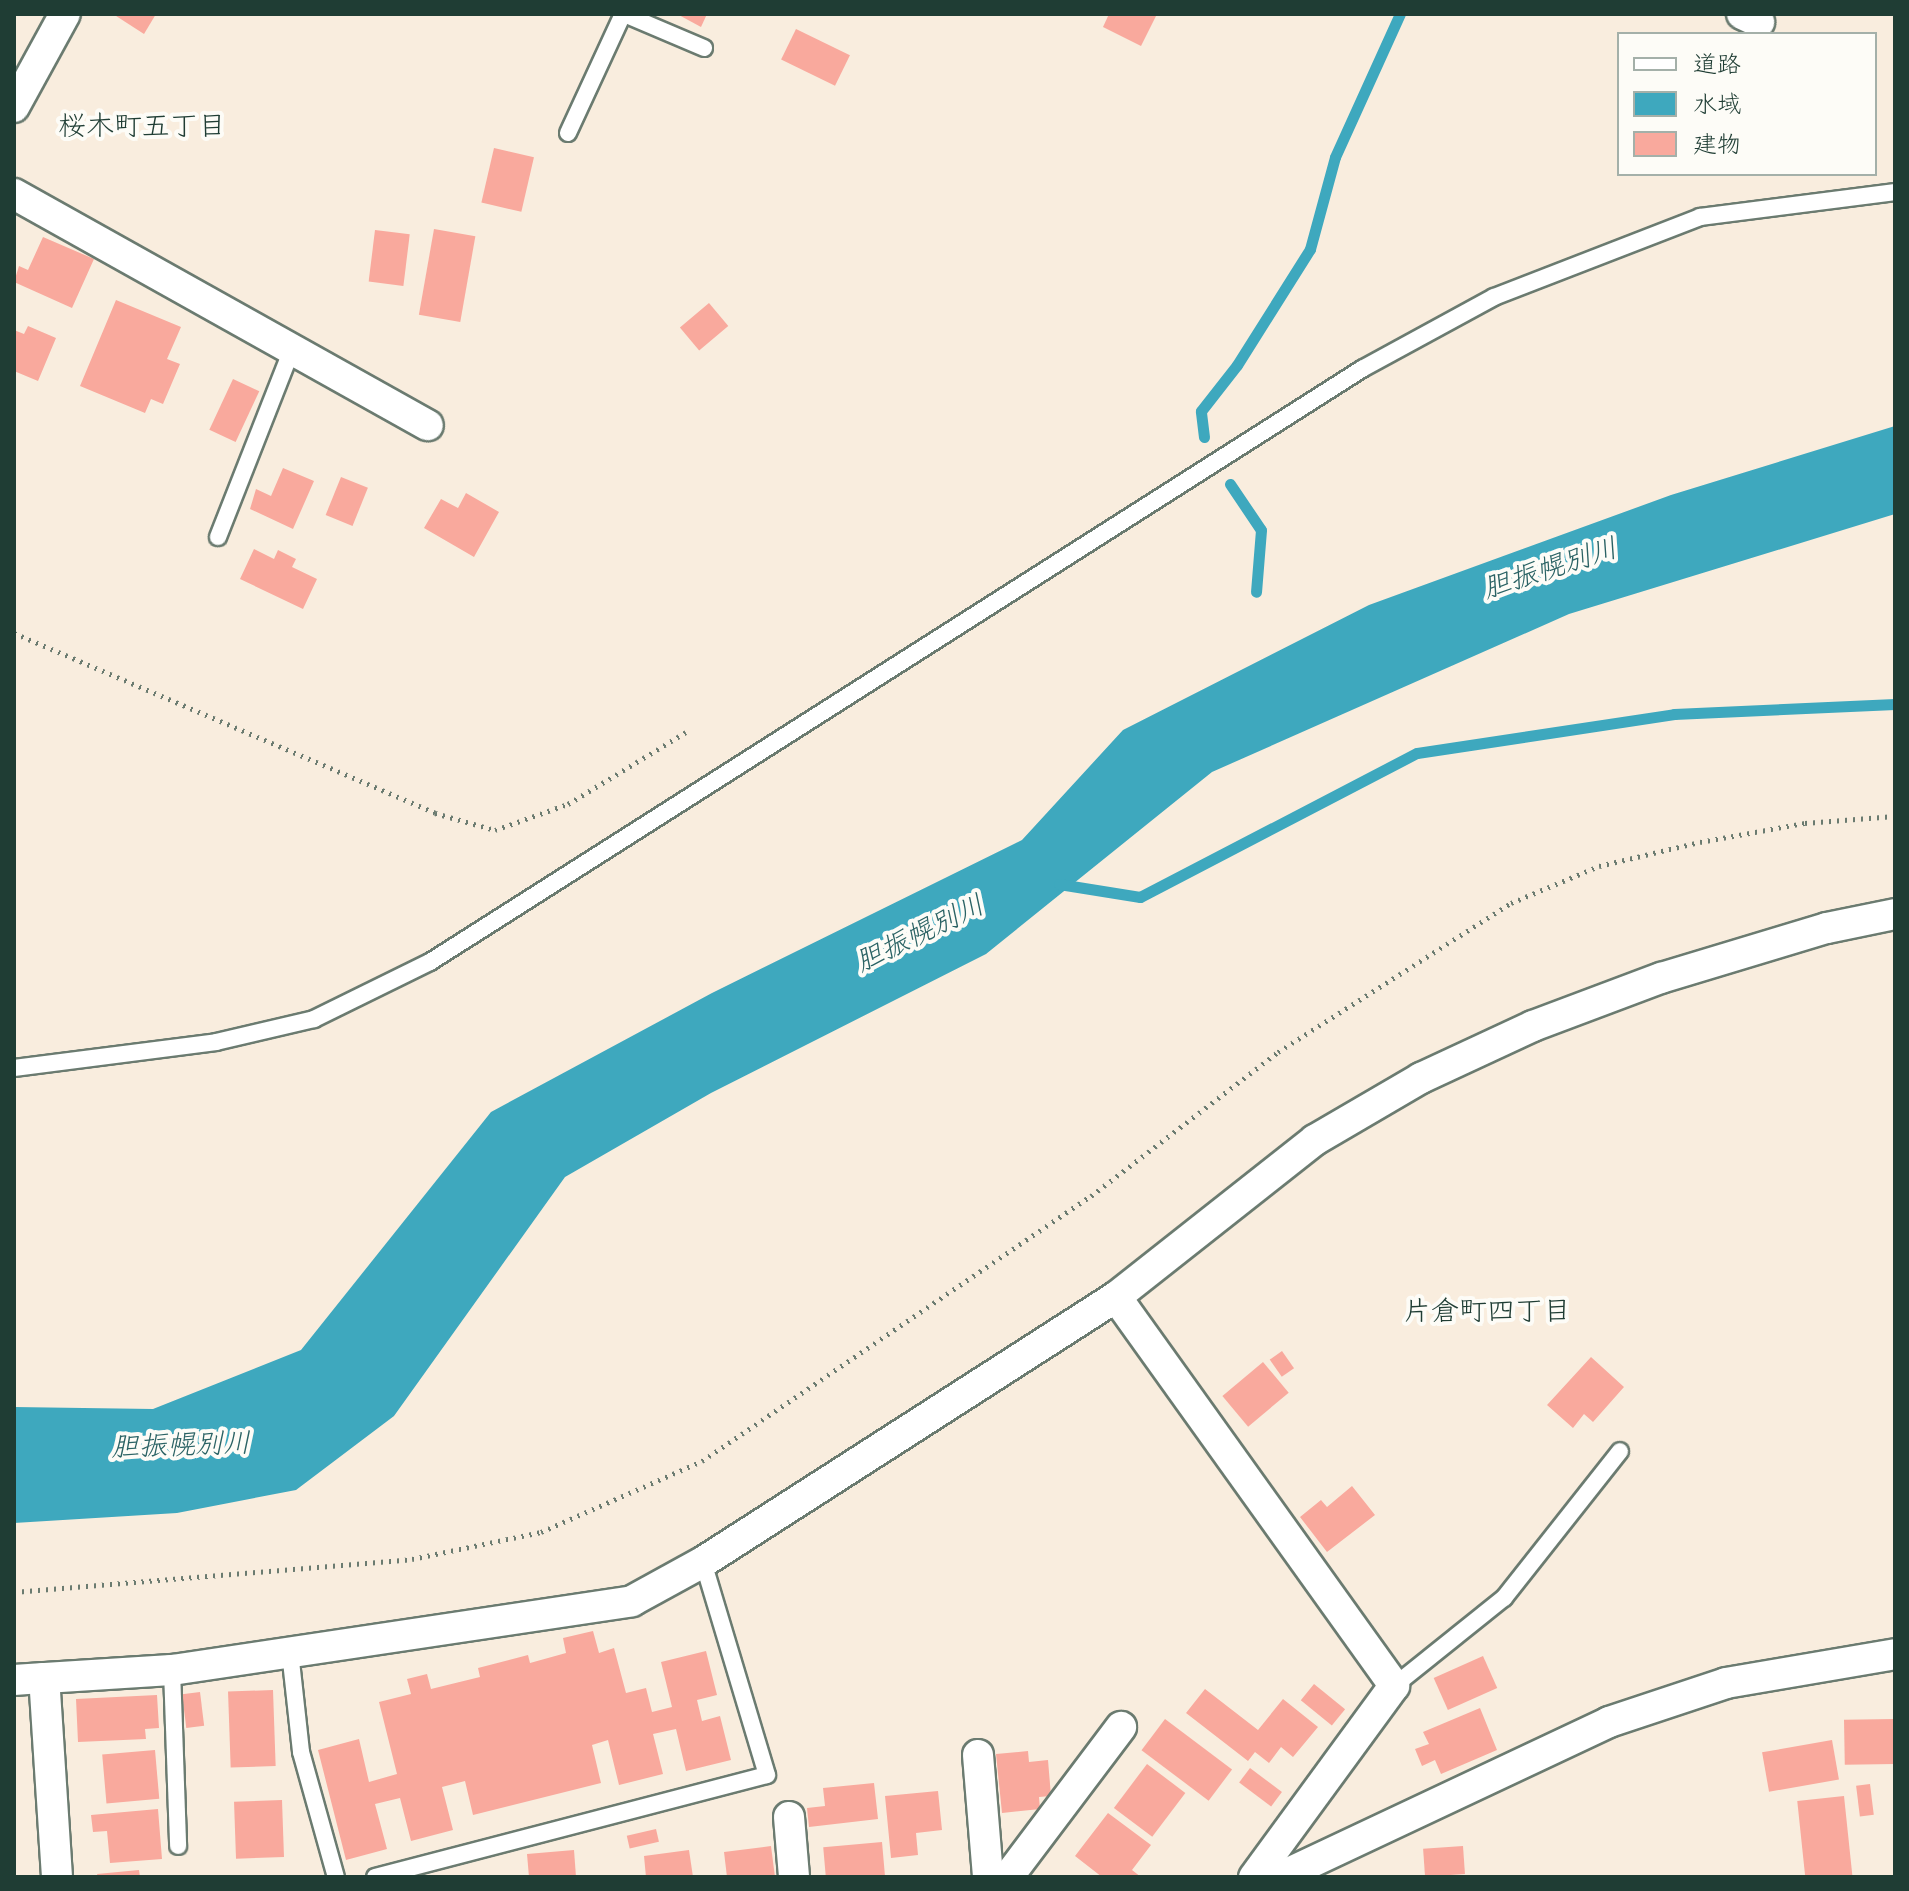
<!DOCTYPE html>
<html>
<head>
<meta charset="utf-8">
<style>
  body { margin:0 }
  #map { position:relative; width:1909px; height:1891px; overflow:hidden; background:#f9edde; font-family:"Indie Flower","Klee One",sans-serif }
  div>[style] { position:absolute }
  .water>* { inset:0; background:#3ea8be }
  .stream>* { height:11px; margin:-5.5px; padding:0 5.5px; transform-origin:5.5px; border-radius:5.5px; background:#3ea8be }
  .building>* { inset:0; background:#f9a99d; transform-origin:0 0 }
  .path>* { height:5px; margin-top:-2.5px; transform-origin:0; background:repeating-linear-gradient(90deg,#6b7b70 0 2px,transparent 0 8px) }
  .roads { filter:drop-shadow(2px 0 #6b7b70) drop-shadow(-2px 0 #6b7b70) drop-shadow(0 2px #6b7b70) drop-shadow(0 -2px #6b7b70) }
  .service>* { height:16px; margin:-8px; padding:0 8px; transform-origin:8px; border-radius:8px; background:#fff }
  .minor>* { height:30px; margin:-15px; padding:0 15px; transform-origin:15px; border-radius:15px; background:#fff }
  span { translate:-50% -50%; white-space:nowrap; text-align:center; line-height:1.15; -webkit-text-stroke:8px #fdfcf7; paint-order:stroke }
  .neighbourhood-label { font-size:28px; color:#1f3d34 }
  .water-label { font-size:28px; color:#2a6264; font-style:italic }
  .frame { position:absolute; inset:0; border:16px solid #1f3d34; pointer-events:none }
  .legend { position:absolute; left:1617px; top:32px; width:260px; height:144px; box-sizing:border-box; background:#fdfcf7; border:2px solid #a4b0a9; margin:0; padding:10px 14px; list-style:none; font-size:24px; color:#1f3d34 }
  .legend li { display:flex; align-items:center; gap:16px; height:40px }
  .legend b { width:40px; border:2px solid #a4b0a9 }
</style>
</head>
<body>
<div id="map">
  <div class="water">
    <i style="clip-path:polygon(1895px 426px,1895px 514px,1569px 614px,1212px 772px,986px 954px,711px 1093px,565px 1177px,394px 1416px,296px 1490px,177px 1513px,14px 1523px,14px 1407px,153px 1409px,301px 1350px,491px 1112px,712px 993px,1022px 840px,1123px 730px,1369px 605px,1671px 495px)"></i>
  </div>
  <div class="stream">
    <i style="left:1204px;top:437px;width:26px;rotate:-97deg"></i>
    <i style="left:1201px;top:411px;width:58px;rotate:-52deg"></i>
    <i style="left:1237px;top:365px;width:137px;rotate:-57.8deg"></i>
    <i style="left:1310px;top:249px;width:95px;rotate:-74.8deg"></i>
    <i style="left:1335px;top:157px;width:157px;rotate:-65.6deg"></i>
    <i style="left:1230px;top:484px;width:55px;rotate:56deg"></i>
    <i style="left:1261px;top:530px;width:62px;rotate:94.6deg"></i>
    <i style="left:1059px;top:884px;width:82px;rotate:9.1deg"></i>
    <i style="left:1140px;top:897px;width:312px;rotate:-27.5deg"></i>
    <i style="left:1417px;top:753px;width:260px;rotate:-8.6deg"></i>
    <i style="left:1674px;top:714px;width:221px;rotate:-2.6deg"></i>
  </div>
  <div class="building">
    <i style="clip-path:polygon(113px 14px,156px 14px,144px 34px)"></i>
    <i style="clip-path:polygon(677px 14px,707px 14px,701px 27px)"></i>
    <i style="clip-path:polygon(1109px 14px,1157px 14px,1141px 46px,1103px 27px)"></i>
    <i style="left:796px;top:29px;width:60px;height:34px;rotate:26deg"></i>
    <i style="left:494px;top:148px;width:41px;height:56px;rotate:13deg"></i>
    <i style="left:434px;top:229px;width:42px;height:87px;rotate:10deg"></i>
    <i style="left:375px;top:230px;width:35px;height:52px;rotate:7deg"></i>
    <i style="clip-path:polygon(43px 237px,94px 259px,72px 308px,14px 282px,19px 266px,28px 270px)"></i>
    <i style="clip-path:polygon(116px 300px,181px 327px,167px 359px,180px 364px,163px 404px,151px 399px,145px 413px,80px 386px)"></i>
    <i style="left:709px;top:303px;width:30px;height:38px;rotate:50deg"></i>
    <i style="clip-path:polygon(28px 326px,56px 338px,38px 381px,14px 371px,14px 330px,24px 334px)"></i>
    <i style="left:233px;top:379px;width:29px;height:56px;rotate:25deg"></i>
    <i style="clip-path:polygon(283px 468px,314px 481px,293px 529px,250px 509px,256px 489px,271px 496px)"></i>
    <i style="left:341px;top:477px;width:29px;height:41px;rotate:22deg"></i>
    <i style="clip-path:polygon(466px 493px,499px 512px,474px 557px,424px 528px,441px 499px,458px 508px)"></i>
    <i style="clip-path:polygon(254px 549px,274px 559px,278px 550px,296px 559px,292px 567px,317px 579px,303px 609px,240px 579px)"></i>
    <i style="left:1282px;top:1351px;width:21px;height:15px;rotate:55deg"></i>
    <i style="clip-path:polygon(1591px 1357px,1624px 1387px,1593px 1422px,1584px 1414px,1573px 1428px,1547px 1405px)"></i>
    <i style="left:1263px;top:1362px;width:40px;height:53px;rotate:50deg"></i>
    <i style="clip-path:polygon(1352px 1486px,1375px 1515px,1327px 1552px,1300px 1517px,1321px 1500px,1327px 1507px)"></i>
    <i style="clip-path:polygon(593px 1631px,599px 1653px,614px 1648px,626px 1693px,646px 1688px,652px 1712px,672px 1707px,661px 1662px,706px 1651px,717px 1695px,697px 1700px,702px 1721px,720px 1716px,731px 1760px,686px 1771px,676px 1729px,653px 1734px,663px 1774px,619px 1785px,608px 1740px,592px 1745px,601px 1783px,473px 1815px,465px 1781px,442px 1787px,453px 1830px,411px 1841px,400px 1798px,375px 1804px,387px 1849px,346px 1860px,318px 1750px,359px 1739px,369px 1782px,397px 1774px,379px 1702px,411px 1694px,407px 1679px,427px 1674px,431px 1689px,480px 1677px,478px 1668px,528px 1655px,530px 1663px,566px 1653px,563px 1638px)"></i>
    <i style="left:1483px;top:1656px;width:35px;height:54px;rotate:66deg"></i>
    <i style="left:1314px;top:1684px;width:40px;height:21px;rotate:39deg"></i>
    <i style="clip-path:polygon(1205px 1689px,1258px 1730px,1283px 1699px,1318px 1727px,1293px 1757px,1281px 1747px,1269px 1763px,1255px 1752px,1248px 1761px,1186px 1713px)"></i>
    <i style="left:273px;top:1690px;width:76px;height:45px;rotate:88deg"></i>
    <i style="left:200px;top:1692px;width:34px;height:18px;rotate:83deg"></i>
    <i style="clip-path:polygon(157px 1695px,159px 1728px,145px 1729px,146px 1739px,78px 1742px,76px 1699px)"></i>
    <i style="clip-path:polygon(1480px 1708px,1497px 1750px,1441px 1774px,1435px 1760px,1422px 1766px,1415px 1749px,1429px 1744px,1423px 1732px)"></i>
    <i style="left:1165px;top:1719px;width:84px;height:39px;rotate:37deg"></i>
    <i style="left:1894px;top:1719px;width:45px;height:50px;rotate:89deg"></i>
    <i style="left:1832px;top:1740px;width:40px;height:71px;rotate:80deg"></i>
    <i style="left:155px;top:1750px;width:49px;height:53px;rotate:85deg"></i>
    <i style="clip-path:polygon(1028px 1751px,1029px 1762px,1048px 1760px,1051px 1796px,1039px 1797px,1040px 1809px,1002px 1813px,996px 1754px)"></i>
    <i style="left:1147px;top:1764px;width:48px;height:55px;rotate:37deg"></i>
    <i style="left:1250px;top:1768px;width:40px;height:18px;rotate:37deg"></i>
    <i style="clip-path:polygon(874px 1783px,878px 1819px,809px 1827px,807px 1808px,825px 1806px,823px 1788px)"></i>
    <i style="left:1870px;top:1784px;width:31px;height:14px;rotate:83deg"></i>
    <i style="clip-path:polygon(938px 1791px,942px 1830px,916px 1833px,918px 1855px,891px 1858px,885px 1796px)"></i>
    <i style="left:1844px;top:1796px;width:81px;height:47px;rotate:84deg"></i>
    <i style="left:282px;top:1800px;width:57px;height:48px;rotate:88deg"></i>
    <i style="clip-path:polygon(158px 1809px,162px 1859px,110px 1863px,107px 1831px,93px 1832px,91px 1815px)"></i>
    <i style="clip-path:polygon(1108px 1813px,1151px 1845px,1132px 1870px,1141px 1877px,1102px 1877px,1075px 1856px)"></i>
    <i style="left:656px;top:1829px;width:13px;height:30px;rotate:77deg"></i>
    <i style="left:882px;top:1842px;width:35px;height:59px;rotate:85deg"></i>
    <i style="clip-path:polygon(771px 1846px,775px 1877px,727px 1877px,724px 1852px)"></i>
    <i style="left:1463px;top:1846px;width:28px;height:40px;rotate:86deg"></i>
    <i style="clip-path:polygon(574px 1850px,576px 1877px,529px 1877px,527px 1854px)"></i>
    <i style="clip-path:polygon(689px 1850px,693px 1877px,646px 1877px,644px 1856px)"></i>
    <i style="clip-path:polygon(139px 1870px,140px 1877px,98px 1877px,97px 1874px)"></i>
  </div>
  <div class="path">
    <i style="left:14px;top:633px;width:458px;rotate:23.1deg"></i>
    <i style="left:435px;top:813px;width:62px;rotate:15.8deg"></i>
    <i style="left:495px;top:830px;width:77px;rotate:-19.6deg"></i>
    <i style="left:568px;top:804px;width:138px;rotate:-31.4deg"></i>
    <i style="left:14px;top:1592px;width:399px;rotate:-4.7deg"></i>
    <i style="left:412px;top:1559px;width:132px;rotate:-11.8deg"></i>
    <i style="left:541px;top:1532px;width:176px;rotate:-23.8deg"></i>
    <i style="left:702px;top:1461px;width:471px;rotate:-34.3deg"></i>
    <i style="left:1091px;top:1196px;width:236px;rotate:-37.6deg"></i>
    <i style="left:1278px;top:1052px;width:277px;rotate:-32.6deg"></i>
    <i style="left:1511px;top:903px;width:95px;rotate:-22.8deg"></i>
    <i style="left:1599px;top:866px;width:104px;rotate:-13.4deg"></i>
    <i style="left:1700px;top:842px;width:107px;rotate:-10.3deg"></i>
    <i style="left:1805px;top:823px;width:90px;rotate:-4.4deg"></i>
  </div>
  <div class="roads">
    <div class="service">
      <i style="left:624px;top:14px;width:87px;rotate:23deg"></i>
      <i style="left:568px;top:133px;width:131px;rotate:-65.2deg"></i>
      <i style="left:218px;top:537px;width:202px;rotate:-68.5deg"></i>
      <i style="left:14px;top:1068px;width:204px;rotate:-7.3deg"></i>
      <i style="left:216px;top:1042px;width:101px;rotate:-13.2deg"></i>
      <i style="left:314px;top:1019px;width:129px;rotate:-26.2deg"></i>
      <i style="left:430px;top:962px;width:1105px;rotate:-32.47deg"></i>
      <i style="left:1362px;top:369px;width:150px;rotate:-28.6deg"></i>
      <i style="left:1494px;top:297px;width:221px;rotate:-21.2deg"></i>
      <i style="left:1700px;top:217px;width:197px;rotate:-7.3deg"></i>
      <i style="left:290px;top:1652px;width:101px;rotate:83.7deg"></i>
      <i style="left:301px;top:1752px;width:130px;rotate:74.4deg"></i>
      <i style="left:172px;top:1670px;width:176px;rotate:88deg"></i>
      <i style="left:1394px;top:1686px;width:141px;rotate:-38.7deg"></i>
      <i style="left:1504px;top:1598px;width:187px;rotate:-51.7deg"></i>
      <i style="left:375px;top:1877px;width:405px;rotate:-14.6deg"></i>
      <i style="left:767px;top:1775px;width:222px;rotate:-106.7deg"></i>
    </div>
    <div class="minor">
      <i style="left:1742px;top:14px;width:19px;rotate:25deg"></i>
      <i style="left:14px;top:107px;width:106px;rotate:-61.3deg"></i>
      <i style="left:14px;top:194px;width:474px;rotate:29.2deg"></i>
      <i style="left:1116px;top:1297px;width:478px;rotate:54.4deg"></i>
      <i style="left:1394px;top:1686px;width:237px;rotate:126.2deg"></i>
      <i style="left:14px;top:1680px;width:30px;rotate:-4deg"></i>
      <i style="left:978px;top:1755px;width:122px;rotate:85.3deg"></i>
      <i style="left:789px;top:1817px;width:60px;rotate:85.2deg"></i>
      <i style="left:57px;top:1877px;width:199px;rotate:-93.7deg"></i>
      <i style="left:44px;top:1678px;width:128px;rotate:-3.6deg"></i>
      <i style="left:172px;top:1670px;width:465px;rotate:-8.5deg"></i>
      <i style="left:632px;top:1601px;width:81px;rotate:-28.8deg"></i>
      <i style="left:703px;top:1562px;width:491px;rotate:-32.7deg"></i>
      <i style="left:1116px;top:1297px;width:253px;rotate:-38.3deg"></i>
      <i style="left:1315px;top:1140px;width:123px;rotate:-30.3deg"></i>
      <i style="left:1421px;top:1078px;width:123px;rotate:-24.9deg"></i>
      <i style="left:1533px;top:1026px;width:137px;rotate:-20.6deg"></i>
      <i style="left:1661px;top:978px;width:173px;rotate:-16.8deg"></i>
      <i style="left:1827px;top:928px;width:69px;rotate:-11.6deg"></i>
      <i style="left:1008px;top:1877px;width:188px;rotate:-53deg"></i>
      <i style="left:1280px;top:1877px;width:364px;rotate:-25.2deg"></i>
      <i style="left:1609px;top:1722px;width:123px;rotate:-18.4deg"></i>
      <i style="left:1726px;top:1683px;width:171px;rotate:-9.7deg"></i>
    </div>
  </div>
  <div class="neighbourhood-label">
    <span style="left:142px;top:129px">桜木町五丁目</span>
    <span style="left:1487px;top:1314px">片倉町四丁目</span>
  </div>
  <div class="water-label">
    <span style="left:1551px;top:571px;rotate:-18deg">胆振幌別川</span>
    <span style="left:921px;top:936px;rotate:-26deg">胆振幌別川</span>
    <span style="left:181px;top:1448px;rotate:-2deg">胆振幌別川</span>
  </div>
  <div class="frame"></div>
  <ul class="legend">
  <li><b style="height:10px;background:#fff"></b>道路</li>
  <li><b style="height:22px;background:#3ea8be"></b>水域</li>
  <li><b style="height:22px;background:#f9a99d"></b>建物</li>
  </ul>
</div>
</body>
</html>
